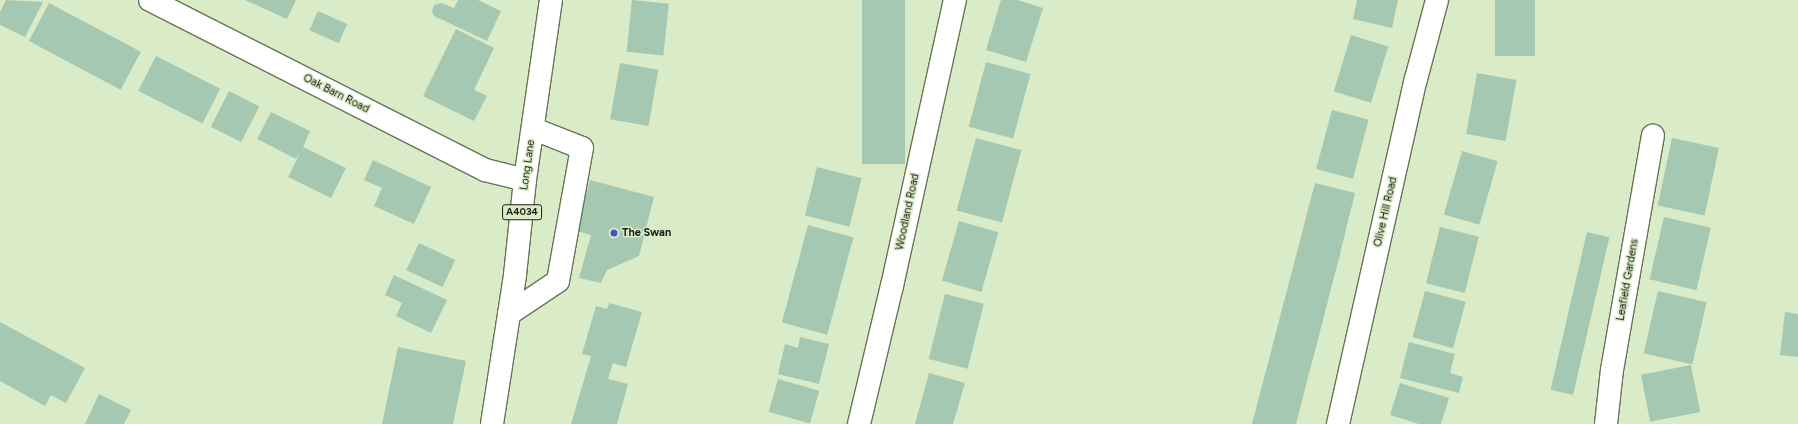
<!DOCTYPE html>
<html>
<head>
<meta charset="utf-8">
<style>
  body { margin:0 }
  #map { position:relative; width:1798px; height:424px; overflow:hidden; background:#daebc8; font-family:Figtree,sans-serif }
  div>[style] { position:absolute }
  .building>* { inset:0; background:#a4c8b2; transform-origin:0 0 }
  .roads { filter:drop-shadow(1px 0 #667455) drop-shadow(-1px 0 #667455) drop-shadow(0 1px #667455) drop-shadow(0 -1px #667455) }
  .minor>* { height:22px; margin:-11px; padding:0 11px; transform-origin:11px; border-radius:11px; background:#fff }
  .major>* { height:22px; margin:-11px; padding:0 11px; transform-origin:11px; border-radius:11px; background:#fff }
  .dots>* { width:11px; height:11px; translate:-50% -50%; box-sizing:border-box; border:2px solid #daebc8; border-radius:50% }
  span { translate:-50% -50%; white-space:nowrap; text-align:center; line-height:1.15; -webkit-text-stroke:3px #daebc8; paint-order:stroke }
  .shield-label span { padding:1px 3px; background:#daebc8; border:1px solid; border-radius:3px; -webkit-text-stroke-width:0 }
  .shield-label { font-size:10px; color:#1a1f13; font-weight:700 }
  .street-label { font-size:11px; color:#1a1f13 }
  .poi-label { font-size:11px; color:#1a1f13; font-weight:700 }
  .left { translate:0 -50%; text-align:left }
</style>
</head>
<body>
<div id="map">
  <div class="building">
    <i style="clip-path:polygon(6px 0,43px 2px,25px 37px,0 25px,0 12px)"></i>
    <i style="clip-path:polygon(245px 0,296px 0,287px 19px)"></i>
    <i style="clip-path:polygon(458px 0,478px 0,501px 11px,487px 41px,434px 16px,432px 11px,434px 5px,441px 3px,454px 8px)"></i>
    <i style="left:632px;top:0;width:37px;height:52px;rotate:6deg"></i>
    <i style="left:862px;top:0;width:43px;height:164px"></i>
    <i style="clip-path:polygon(1001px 0,1017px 0,1043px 8px,1026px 62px,986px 50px)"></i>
    <i style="clip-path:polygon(1357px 0,1398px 0,1392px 28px,1353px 19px)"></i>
    <i style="left:1495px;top:0;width:40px;height:56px"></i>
    <i style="left:49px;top:3px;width:104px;height:43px;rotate:28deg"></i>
    <i style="left:318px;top:11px;width:32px;height:21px;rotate:24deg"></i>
    <i style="clip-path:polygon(456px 29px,494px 48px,474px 90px,487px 96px,474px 121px,423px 96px)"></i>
    <i style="left:1351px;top:35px;width:39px;height:59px;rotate:17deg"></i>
    <i style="left:156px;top:56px;width:72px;height:39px;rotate:27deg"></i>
    <i style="left:986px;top:62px;width:46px;height:67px;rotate:15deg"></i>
    <i style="left:620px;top:63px;width:39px;height:57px;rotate:10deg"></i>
    <i style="left:1477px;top:73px;width:40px;height:62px;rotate:10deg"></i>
    <i style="left:229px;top:91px;width:34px;height:40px;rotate:27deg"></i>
    <i style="left:1332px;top:110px;width:38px;height:61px;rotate:15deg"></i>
    <i style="clip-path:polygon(271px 112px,310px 131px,303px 147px,346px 168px,331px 198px,288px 177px,301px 151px,296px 159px,257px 139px)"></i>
    <i style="left:976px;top:138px;width:47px;height:75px;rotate:15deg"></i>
    <i style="left:1672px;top:138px;width:48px;height:69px;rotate:12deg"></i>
    <i style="left:1462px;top:151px;width:37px;height:66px;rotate:16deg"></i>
    <i style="clip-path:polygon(373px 160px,431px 187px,414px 224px,374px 206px,382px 188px,364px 180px)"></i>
    <i style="left:817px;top:167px;width:46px;height:50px;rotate:14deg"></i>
    <i style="clip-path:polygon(590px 180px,654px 197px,639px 256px,607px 270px,601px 283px,579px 278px,591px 235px,576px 231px)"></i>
    <i style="clip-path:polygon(1315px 183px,1355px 193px,1339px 258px,1296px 424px,1252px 424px)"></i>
    <i style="left:1664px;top:217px;width:48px;height:64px;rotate:13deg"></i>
    <i style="left:959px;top:221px;width:41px;height:62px;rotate:16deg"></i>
    <i style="left:808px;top:225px;width:47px;height:101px;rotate:15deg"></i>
    <i style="left:1440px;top:227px;width:40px;height:58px;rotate:14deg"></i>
    <i style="left:1587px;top:232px;width:23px;height:162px;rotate:13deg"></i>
    <i style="left:419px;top:243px;width:40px;height:30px;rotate:25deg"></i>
    <i style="clip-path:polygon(394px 275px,447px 300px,431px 333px,396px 316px,402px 303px,385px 295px)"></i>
    <i style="left:1425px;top:291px;width:42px;height:48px;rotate:15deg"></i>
    <i style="left:1658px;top:291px;width:50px;height:64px;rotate:13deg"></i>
    <i style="left:945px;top:294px;width:40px;height:67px;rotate:14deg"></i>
    <i style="clip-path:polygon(609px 303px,642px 312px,626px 367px,613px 363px,608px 379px,628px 384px,617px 424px,571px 424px,591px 356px,582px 354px,596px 306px,607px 309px)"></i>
    <i style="clip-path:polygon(1785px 312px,1798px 314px,1798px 357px,1780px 355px)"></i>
    <i style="clip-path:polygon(0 322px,85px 368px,66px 403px,51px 395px,45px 406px,0 381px)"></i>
    <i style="clip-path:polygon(800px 337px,829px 344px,819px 384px,778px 374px,785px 344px,798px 348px)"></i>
    <i style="clip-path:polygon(1409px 342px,1455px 354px,1450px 373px,1463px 377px,1459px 393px,1400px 378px)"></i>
    <i style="clip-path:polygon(398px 347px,466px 361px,453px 424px,382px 424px)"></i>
    <i style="left:1691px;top:365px;width:48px;height:51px;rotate:79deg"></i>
    <i style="clip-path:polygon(929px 373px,965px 383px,953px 424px,915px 424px)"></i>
    <i style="left:778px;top:379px;width:43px;height:34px;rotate:16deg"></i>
    <i style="clip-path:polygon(1400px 383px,1449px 398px,1441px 424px,1419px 424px,1390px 415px)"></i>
    <i style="clip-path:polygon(99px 394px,131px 410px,124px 424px,85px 424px)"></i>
  </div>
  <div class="roads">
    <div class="minor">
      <i style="left:150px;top:0;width:376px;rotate:26.9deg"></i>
      <i style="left:485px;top:170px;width:41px;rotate:14deg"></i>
      <i style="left:509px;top:314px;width:59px;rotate:-34deg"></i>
      <i style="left:558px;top:281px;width:135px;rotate:-79.8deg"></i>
      <i style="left:582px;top:148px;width:52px;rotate:-158.4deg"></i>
      <i style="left:859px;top:424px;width:142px;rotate:-76.6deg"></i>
      <i style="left:892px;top:286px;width:293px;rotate:-77.6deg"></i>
      <i style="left:1338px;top:424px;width:354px;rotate:-77.3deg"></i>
      <i style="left:1416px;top:79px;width:82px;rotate:-75.1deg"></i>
      <i style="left:1606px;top:424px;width:54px;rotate:-83.7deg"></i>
      <i style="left:1612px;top:370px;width:238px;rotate:-80.1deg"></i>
    </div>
    <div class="major">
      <i style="left:492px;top:424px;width:151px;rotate:-81.2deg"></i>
      <i style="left:515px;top:275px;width:96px;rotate:-84deg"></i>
      <i style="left:525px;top:180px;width:182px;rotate:-81.8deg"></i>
    </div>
  </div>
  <div class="dots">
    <i style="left:614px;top:233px;background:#4c50c6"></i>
  </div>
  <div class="shield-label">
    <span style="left:522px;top:212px">A4034</span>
  </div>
  <div class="street-label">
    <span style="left:336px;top:94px;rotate:27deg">Oak Barn Road</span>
    <span style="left:528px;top:165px;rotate:-82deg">Long Lane</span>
    <span style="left:908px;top:212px;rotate:-78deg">Woodland Road</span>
    <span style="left:1386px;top:212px;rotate:-77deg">Olive Hill Road</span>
    <span style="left:1628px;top:280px;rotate:-80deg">Leafield Gardens</span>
  </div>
  <div class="poi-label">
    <span class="left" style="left:622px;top:233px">The Swan</span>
  </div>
</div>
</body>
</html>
